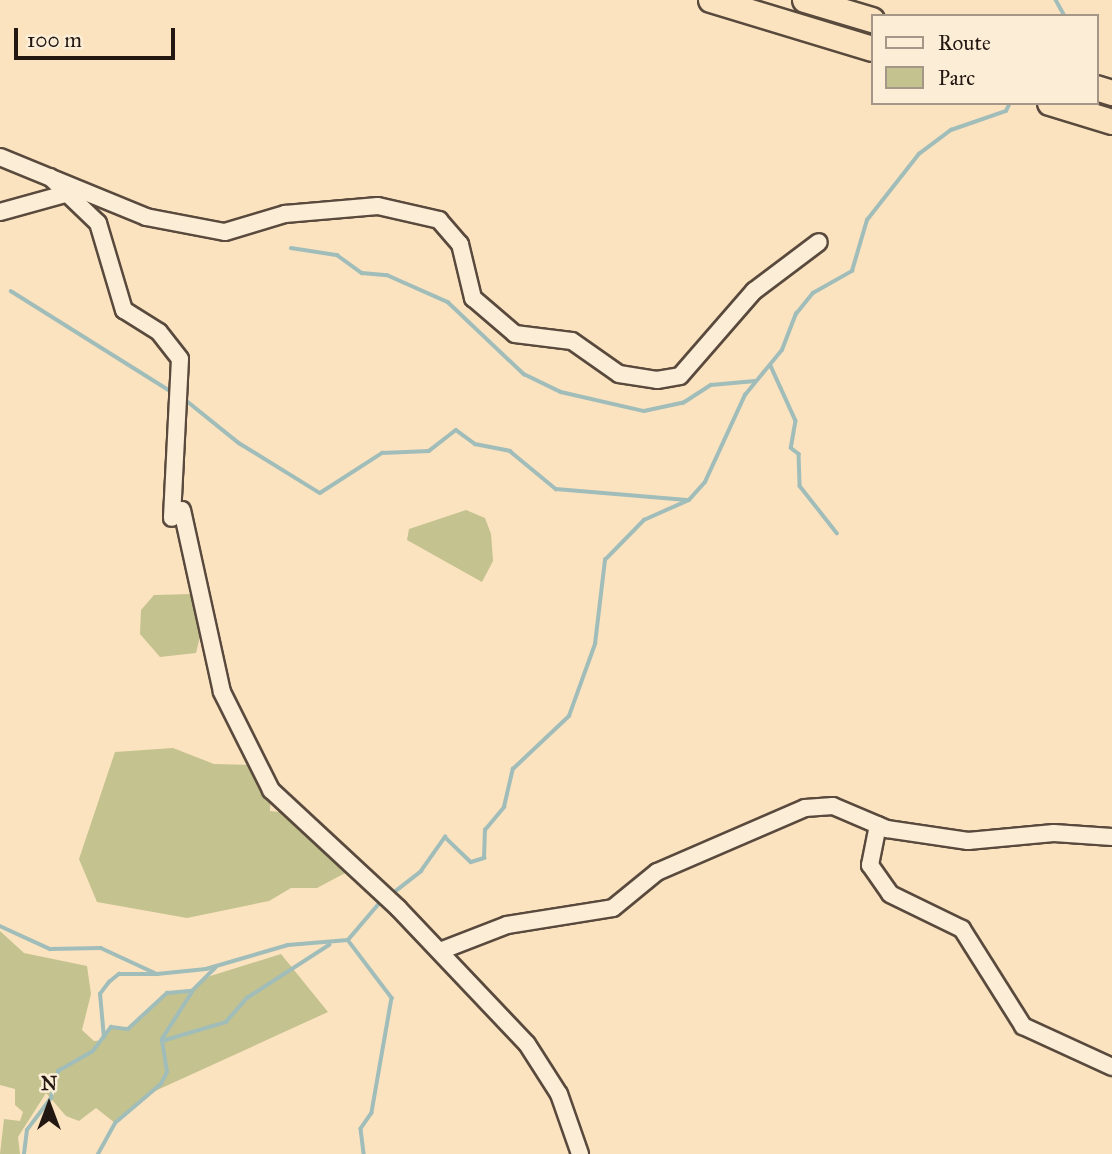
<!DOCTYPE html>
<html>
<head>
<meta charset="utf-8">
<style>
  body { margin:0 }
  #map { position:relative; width:1112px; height:1154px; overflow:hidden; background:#fbe3c0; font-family:"IM FELL Great Primer",serif }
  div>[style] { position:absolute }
  .green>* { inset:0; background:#c4c28e }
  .stream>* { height:3.5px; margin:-1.75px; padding:0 1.75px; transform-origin:1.75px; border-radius:1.75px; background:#a0bdba }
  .roads { filter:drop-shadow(2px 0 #594a3d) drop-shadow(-2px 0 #594a3d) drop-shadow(0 2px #594a3d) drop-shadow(0 -2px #594a3d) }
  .minor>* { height:16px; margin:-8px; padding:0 8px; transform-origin:8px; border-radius:8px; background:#fcedd6 }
  .highway>* { height:24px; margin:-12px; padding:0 12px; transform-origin:12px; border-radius:12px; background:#fbe3c0 }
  span { translate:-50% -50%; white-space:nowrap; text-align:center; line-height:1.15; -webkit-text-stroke:7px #fcedd6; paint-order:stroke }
  .legend { position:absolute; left:871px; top:14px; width:228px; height:91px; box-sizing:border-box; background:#fcedd6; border:2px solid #a59787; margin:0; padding:9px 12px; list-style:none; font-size:21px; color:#231711 }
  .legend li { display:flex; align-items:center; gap:14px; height:35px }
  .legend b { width:35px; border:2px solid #a59787 }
  .north { position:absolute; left:14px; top:1070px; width:70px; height:70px; -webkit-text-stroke:5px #fcedd6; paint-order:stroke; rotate:0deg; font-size:19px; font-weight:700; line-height:28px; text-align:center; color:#231711 }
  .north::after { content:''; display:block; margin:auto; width:24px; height:32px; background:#231711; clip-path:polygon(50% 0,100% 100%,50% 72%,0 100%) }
  .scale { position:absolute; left:14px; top:28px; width:161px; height:32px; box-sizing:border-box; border:4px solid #231711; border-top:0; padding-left:9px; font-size:21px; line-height:24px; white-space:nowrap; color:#231711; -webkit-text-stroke:5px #fcedd6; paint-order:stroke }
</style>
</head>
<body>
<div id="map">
  <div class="green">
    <i style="clip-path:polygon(466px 510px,485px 518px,491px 534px,493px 561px,482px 582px,407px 540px,409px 529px)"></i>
    <i style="clip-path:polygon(192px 594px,202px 628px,196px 653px,160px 657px,140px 634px,141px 610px,154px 595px)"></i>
    <i style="clip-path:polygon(173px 748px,214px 764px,255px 765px,271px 790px,270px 811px,298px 814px,349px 871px,317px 888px,291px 888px,269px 901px,187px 918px,97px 902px,79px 859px,115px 752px)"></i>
    <i style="clip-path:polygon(0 931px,24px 953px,87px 966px,91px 994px,82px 1030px,94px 1041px,104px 1040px,111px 1027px,128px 1029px,167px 993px,192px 991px,207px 977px,281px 954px,328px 1012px,155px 1091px,115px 1123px,96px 1108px,79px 1121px,66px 1116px,46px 1093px,18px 1137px,20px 1154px,0 1154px,4px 1119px,20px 1121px,23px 1112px,15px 1105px,15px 1089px,0 1085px)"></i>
  </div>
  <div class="stream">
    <i style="left:1056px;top:0;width:18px;rotate:61deg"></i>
    <i style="left:291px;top:248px;width:47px;rotate:8.7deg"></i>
    <i style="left:337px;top:255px;width:31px;rotate:36deg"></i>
    <i style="left:362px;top:273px;width:25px;rotate:5deg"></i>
    <i style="left:387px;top:275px;width:67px;rotate:23.9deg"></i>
    <i style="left:448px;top:302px;width:105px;rotate:43.5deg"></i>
    <i style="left:524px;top:374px;width:41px;rotate:25.9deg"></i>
    <i style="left:561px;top:392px;width:85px;rotate:12.9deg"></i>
    <i style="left:644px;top:411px;width:40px;rotate:-12deg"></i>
    <i style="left:683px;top:403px;width:33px;rotate:-33deg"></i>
    <i style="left:711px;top:385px;width:44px;rotate:-5.2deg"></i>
    <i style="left:11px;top:291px;width:190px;rotate:32.1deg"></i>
    <i style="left:771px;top:366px;width:60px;rotate:65.6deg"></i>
    <i style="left:796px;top:421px;width:27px;rotate:100deg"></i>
    <i style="left:791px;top:448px;width:10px;rotate:37deg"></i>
    <i style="left:799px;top:454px;width:32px;rotate:88deg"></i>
    <i style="left:800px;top:486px;width:60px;rotate:51.8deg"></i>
    <i style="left:182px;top:397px;width:73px;rotate:38.9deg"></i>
    <i style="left:239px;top:443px;width:95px;rotate:31.7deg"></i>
    <i style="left:320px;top:493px;width:74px;rotate:-32.8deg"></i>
    <i style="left:382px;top:453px;width:47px;rotate:-2.4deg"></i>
    <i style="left:429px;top:451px;width:34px;rotate:-38deg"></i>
    <i style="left:456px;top:430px;width:24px;rotate:36deg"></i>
    <i style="left:475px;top:444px;width:36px;rotate:11deg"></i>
    <i style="left:510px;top:451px;width:60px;rotate:39.6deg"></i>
    <i style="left:556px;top:489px;width:131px;rotate:4.8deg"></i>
    <i style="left:392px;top:894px;width:37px;rotate:-38deg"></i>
    <i style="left:421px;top:871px;width:42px;rotate:-54.8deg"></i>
    <i style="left:445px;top:837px;width:36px;rotate:44deg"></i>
    <i style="left:471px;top:862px;width:14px;rotate:-17deg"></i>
    <i style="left:484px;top:858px;width:28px;rotate:-88deg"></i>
    <i style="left:485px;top:830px;width:30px;rotate:-50deg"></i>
    <i style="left:504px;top:807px;width:39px;rotate:-77deg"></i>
    <i style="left:513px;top:769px;width:77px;rotate:-43.4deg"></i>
    <i style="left:569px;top:716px;width:77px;rotate:-70.1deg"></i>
    <i style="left:595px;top:644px;width:85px;rotate:-83.2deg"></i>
    <i style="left:605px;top:560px;width:56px;rotate:-45.7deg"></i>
    <i style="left:644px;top:520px;width:49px;rotate:-24deg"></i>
    <i style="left:689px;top:500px;width:24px;rotate:-48deg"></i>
    <i style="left:705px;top:482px;width:96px;rotate:-65.3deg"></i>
    <i style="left:745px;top:395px;width:58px;rotate:-50.6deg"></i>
    <i style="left:782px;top:350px;width:39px;rotate:-69deg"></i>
    <i style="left:796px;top:314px;width:27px;rotate:-51deg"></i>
    <i style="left:813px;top:293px;width:45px;rotate:-29.4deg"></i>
    <i style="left:852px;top:271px;width:53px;rotate:-73.6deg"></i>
    <i style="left:867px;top:220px;width:84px;rotate:-51.8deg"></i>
    <i style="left:919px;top:154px;width:40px;rotate:-37deg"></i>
    <i style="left:951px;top:130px;width:58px;rotate:-19.1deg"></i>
    <i style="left:1006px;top:111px;width:9px;rotate:-63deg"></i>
    <i style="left:0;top:926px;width:55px;rotate:24.7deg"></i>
    <i style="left:50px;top:949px;width:51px;rotate:-1.1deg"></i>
    <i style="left:101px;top:948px;width:62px;rotate:24.9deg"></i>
    <i style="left:157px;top:974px;width:49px;rotate:-5.8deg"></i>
    <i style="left:206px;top:969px;width:85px;rotate:-16.3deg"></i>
    <i style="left:288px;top:945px;width:60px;rotate:-4.8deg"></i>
    <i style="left:348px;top:940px;width:52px;rotate:-49.6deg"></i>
    <i style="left:348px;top:940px;width:73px;rotate:52.8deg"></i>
    <i style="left:392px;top:998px;width:117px;rotate:99.9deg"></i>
    <i style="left:372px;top:1113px;width:19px;rotate:125deg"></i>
    <i style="left:361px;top:1129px;width:25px;rotate:83deg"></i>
    <i style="left:104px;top:1038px;width:44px;rotate:-95.2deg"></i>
    <i style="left:100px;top:994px;width:15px;rotate:-53deg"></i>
    <i style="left:109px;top:982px;width:13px;rotate:-39deg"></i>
    <i style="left:119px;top:974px;width:38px"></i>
    <i style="left:162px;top:1039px;width:56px;rotate:-57.4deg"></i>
    <i style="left:24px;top:1154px;width:24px;rotate:-83deg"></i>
    <i style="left:27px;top:1130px;width:40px;rotate:-53deg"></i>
    <i style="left:51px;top:1098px;width:28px;rotate:-75deg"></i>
    <i style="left:58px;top:1071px;width:40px;rotate:-29.7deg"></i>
    <i style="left:93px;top:1051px;width:30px;rotate:-53deg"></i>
    <i style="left:111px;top:1027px;width:17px;rotate:7deg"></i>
    <i style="left:128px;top:1029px;width:53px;rotate:-42.7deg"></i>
    <i style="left:167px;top:993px;width:25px;rotate:-5deg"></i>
    <i style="left:192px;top:991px;width:33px;rotate:-45deg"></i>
    <i style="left:98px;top:1154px;width:35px;rotate:-61deg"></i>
    <i style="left:115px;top:1123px;width:60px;rotate:-40.3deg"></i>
    <i style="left:161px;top:1084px;width:13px;rotate:-63deg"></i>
    <i style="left:167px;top:1072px;width:31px;rotate:-99deg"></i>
    <i style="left:162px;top:1041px;width:67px;rotate:-16.5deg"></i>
    <i style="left:226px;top:1022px;width:32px;rotate:-49deg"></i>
    <i style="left:247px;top:998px;width:98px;rotate:-32.9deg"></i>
  </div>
  <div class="roads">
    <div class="minor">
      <i style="left:0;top:157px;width:158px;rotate:22.3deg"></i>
      <i style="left:146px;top:217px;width:80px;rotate:10.8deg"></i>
      <i style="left:225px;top:232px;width:63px;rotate:-16.7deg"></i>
      <i style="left:285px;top:214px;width:93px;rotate:-4.9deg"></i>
      <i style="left:378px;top:206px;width:63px;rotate:12.9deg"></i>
      <i style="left:439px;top:220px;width:32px;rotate:49deg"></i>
      <i style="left:460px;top:244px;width:56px;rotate:76.5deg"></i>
      <i style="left:473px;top:298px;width:55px;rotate:40.6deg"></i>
      <i style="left:515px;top:334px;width:57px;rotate:7deg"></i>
      <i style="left:572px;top:341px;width:57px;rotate:35.1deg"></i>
      <i style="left:619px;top:374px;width:38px;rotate:9deg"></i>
      <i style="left:657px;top:380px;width:23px;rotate:-10deg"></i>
      <i style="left:680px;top:376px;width:113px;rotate:-49deg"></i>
      <i style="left:754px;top:291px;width:81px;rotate:-37deg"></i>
      <i style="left:50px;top:177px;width:66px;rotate:43.8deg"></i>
      <i style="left:98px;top:223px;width:91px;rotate:73.4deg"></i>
      <i style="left:124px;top:310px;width:41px;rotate:32.2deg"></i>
      <i style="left:159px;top:332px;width:34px;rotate:52deg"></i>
      <i style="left:180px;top:359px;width:159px;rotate:92.9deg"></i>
      <i style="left:0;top:212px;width:75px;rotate:-15.5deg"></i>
      <i style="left:182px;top:510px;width:186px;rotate:77.6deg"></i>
      <i style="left:222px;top:692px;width:110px;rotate:63.4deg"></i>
      <i style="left:271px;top:790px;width:173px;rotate:42.9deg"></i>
      <i style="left:398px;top:908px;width:187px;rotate:46.5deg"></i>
      <i style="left:527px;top:1044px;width:59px;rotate:57.4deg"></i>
      <i style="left:559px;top:1094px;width:64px;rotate:70.7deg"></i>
      <i style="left:878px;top:825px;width:41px;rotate:101.3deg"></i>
      <i style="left:870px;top:865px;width:35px;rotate:55deg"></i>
      <i style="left:890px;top:894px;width:80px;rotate:25.9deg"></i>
      <i style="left:962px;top:929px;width:115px;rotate:57.8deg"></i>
      <i style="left:1023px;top:1026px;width:98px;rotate:24.7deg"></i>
      <i style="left:440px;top:951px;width:72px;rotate:-21.2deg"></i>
      <i style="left:507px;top:925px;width:107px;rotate:-9.1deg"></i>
      <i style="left:613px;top:908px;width:57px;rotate:-39.3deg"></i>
      <i style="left:657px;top:872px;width:161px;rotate:-23.4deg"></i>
      <i style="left:805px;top:808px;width:28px;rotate:-4deg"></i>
      <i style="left:833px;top:806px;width:59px;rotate:23.1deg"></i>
      <i style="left:887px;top:829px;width:82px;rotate:8.4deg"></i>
      <i style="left:968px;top:841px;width:86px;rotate:-5.3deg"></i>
      <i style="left:1054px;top:833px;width:58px;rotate:3.9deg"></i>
    </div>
    <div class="highway">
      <i style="left:711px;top:0;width:168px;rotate:16.9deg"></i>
      <i style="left:805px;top:0;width:70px;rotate:16.6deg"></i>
      <i style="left:1096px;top:88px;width:17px;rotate:17deg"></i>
      <i style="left:1050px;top:103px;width:65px;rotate:17deg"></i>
    </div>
  </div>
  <ul class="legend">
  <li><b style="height:9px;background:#fcedd6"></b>Route</li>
  <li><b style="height:19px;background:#c4c28e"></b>Parc</li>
  </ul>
  <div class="north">N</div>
  <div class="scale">100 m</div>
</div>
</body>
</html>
